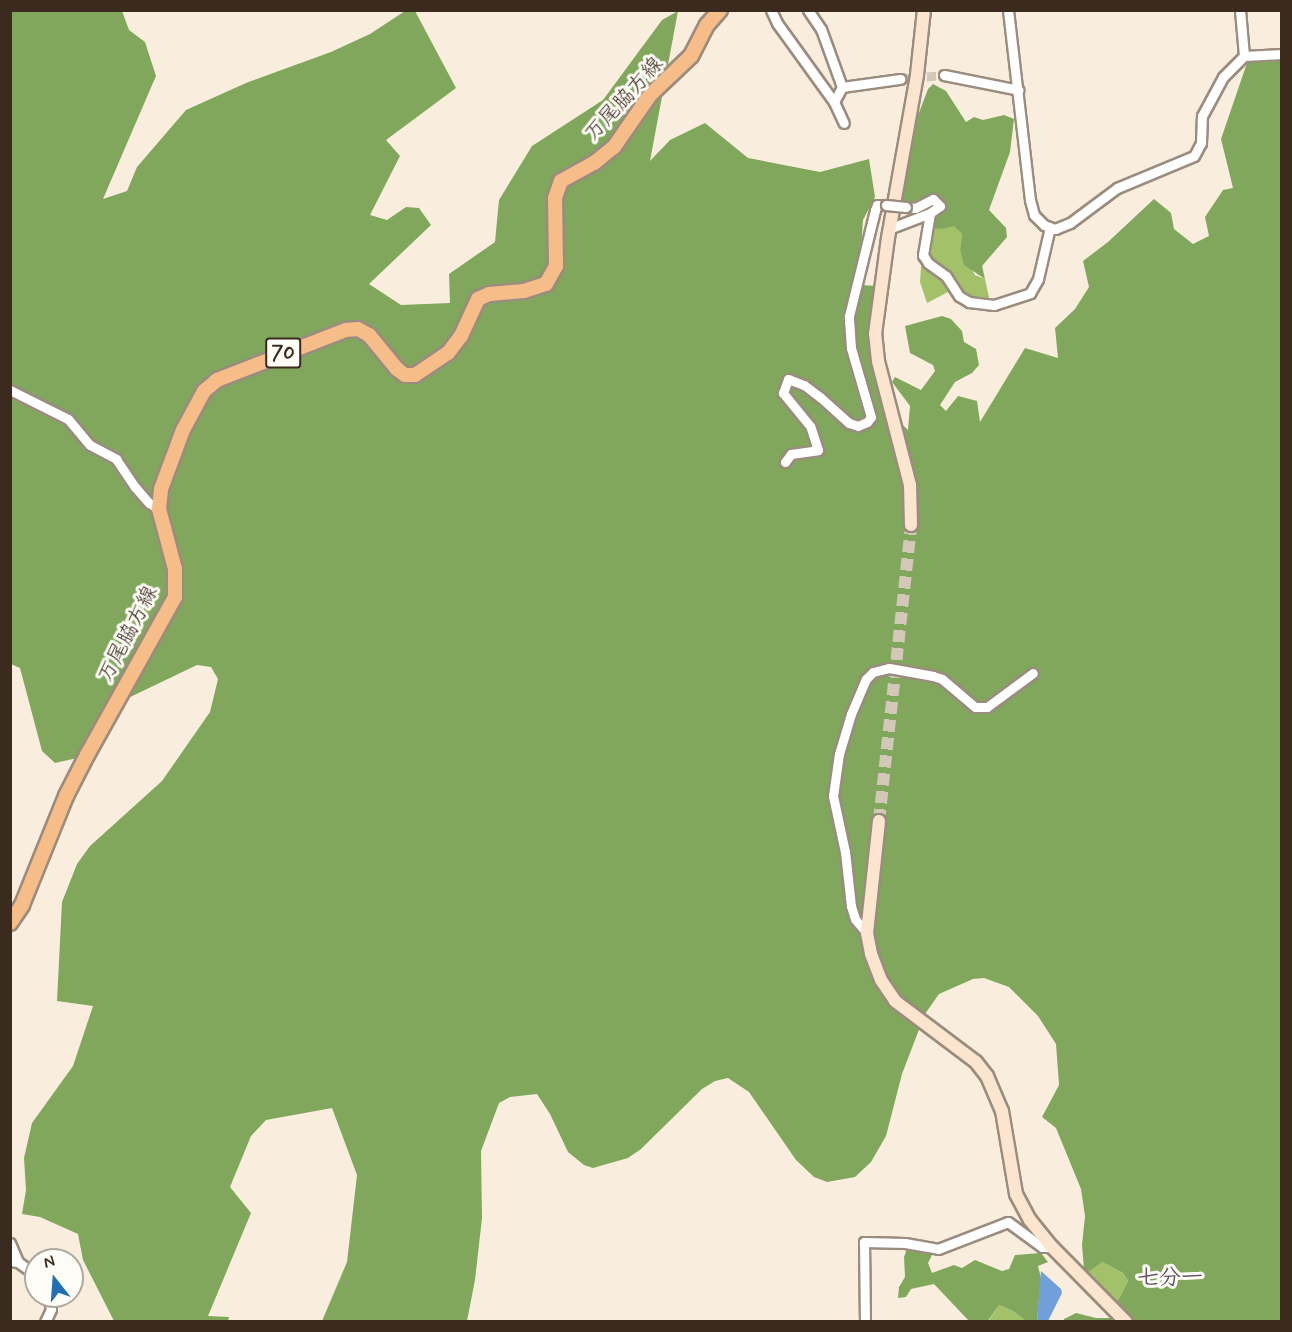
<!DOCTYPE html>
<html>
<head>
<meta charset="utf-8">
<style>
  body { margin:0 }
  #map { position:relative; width:1292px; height:1332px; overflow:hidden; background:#f9eede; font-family:Mynerve,"Klee One",sans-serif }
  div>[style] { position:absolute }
  .green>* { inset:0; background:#a2c169 }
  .forest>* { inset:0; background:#81a75d }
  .water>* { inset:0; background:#709fd9 }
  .street-tunnel>* { height:9px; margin-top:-4.5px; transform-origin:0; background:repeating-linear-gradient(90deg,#d3c7b8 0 9px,transparent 0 13.5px) }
  .secondary-tunnel>* { height:12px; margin-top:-6px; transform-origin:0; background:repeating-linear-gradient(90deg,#d3c7b8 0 12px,transparent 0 18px) }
  .roads { filter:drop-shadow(2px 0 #9a8c7e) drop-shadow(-2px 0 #9a8c7e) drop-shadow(0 2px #9a8c7e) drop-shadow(0 -2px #9a8c7e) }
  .street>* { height:9px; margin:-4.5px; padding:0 4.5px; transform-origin:4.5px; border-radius:4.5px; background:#fff }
  .secondary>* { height:12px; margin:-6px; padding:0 6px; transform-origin:6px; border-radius:6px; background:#fce5cf }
  .primary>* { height:14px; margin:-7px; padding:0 7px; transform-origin:7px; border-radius:7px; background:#f7bd88 }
  .bridges { filter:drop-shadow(2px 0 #9a8c7e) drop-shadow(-2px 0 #9a8c7e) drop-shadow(0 2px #9a8c7e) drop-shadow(0 -2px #9a8c7e) }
  .street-bridge>* { height:9px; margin:-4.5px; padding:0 4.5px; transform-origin:4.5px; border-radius:4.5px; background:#fff }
  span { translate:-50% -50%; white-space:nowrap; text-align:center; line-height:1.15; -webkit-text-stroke:6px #fdfcf7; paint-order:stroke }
  .shield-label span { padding:2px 4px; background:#fdfcf7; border:2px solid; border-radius:4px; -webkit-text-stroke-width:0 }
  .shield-label { font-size:20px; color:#3b2a1e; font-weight:700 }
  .street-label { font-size:21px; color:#3b2a1e }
  .neighbourhood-label { font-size:22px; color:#64565f; font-weight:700 }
  .frame { position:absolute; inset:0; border:12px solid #3b2a1e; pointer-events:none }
  .north { position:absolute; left:24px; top:1248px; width:60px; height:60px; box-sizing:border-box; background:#fdfcf7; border:2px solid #afa8a0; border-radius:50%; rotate:343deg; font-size:16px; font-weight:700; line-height:24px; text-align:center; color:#3b2a1e }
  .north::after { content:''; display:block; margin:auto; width:21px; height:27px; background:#1f6fb2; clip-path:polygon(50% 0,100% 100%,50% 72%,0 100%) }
</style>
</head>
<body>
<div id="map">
  <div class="green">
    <i style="clip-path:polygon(924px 225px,942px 229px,954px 225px,962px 234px,960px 249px,975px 275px,985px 279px,990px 302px,955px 296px,948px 292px,927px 303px,920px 282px)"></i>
    <i style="clip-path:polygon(1100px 1261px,1123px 1273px,1128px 1281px,1117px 1302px,1088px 1272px)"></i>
    <i style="clip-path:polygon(999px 1305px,1013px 1311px,1026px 1321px,988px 1322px)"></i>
  </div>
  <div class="forest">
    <i style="clip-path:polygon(10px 11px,122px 11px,129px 30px,145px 42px,156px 76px,103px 199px,127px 191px,137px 167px,186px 110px,246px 83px,331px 52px,370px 34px,405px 11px,415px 11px,456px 88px,386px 140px,400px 156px,370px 215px,387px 220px,406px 207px,419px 208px,431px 225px,369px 284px,401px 305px,450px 303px,449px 274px,495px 242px,499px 200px,532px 146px,603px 100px,662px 20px,678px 11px,650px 161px,670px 140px,705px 123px,748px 158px,820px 172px,869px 159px,875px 197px,863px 220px,861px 248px,851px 284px,875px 286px,868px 339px,885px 408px,908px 430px,910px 406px,892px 382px,895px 377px,921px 390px,935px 371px,933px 365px,910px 353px,905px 326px,942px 316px,951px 319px,962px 331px,964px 342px,976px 349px,979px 365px,972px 373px,955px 382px,940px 405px,946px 411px,958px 396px,977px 401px,980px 422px,1025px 348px,1058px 358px,1055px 328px,1075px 309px,1089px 287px,1083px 261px,1108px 242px,1154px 199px,1171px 213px,1174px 229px,1193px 244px,1209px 236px,1205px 217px,1223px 190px,1233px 188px,1221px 139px,1247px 63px,1256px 58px,1276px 57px,1281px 60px,1281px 1321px,1134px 1321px,1117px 1302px,1128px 1281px,1123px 1273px,1102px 1262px,1088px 1272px,1084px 1270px,1082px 1245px,1085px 1216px,1081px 1189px,1056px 1128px,1042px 1117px,1059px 1085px,1056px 1044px,1038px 1016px,1009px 987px,984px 978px,973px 979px,939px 994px,925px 1014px,902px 1074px,886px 1136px,871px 1162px,855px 1177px,827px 1182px,814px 1177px,796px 1160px,749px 1092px,728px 1078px,715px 1081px,702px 1089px,641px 1149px,628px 1158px,593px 1168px,584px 1165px,568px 1152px,550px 1114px,537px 1094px,510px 1097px,499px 1103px,481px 1151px,482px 1218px,475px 1280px,467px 1321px,322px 1321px,347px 1262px,357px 1175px,332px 1108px,266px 1120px,251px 1136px,230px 1187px,251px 1213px,208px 1316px,229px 1317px,228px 1321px,114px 1321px,83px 1260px,78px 1234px,40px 1217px,22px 1214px,26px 1190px,24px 1158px,32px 1123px,73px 1066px,93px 1006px,57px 1001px,62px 902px,77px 864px,90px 846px,162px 781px,210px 712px,218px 679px,211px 667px,197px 665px,126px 699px,86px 756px,55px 763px,42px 751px,20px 668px,11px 664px)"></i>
    <i style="clip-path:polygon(933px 84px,946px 91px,966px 122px,974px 117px,983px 120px,1004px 115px,1014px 119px,1010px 152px,989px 210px,1006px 228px,1007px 237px,982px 266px,985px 279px,964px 265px,960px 249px,962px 234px,954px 226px,942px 229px,933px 228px,932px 219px,943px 204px,938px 194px,915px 204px,900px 203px,912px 131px,928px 89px)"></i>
    <i style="clip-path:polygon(908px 1246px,934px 1251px,928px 1263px,932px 1273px,954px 1265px,962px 1268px,975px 1260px,1002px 1271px,1009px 1269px,1015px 1255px,1041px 1253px,1048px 1262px,1038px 1266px,1041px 1278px,1037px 1321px,1026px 1321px,1013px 1311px,999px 1305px,988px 1321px,969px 1321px,934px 1284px,911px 1289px,906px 1297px,898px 1298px,899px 1287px,905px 1277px,904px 1257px)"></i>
    <i style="clip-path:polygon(1076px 1313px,1096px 1318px,1112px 1318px,1116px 1321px,1064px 1321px,1064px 1319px)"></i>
  </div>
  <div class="water">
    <i style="clip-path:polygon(1041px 1271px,1061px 1289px,1062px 1293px,1048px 1321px,1037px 1321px)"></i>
  </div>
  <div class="street-tunnel">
    <i style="left:900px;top:79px;width:44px;rotate:-5.2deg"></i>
  </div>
  <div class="secondary-tunnel">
    <i style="left:879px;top:821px;width:298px;rotate:-83.8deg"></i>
  </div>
  <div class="roads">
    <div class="street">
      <i style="left:771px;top:10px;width:14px;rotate:65deg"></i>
      <i style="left:777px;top:23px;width:97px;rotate:54.2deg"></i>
      <i style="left:834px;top:102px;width:23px;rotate:65deg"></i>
      <i style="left:808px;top:10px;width:23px;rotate:56deg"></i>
      <i style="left:821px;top:29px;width:62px;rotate:70.1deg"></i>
      <i style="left:842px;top:87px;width:17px;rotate:118deg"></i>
      <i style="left:1008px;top:10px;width:191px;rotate:83.4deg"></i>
      <i style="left:1030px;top:200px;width:16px;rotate:75deg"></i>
      <i style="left:1034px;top:215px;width:14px;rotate:45deg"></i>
      <i style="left:1044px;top:225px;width:12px;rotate:20deg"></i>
      <i style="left:1055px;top:229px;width:16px;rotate:-22deg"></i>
      <i style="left:1070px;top:223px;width:59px;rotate:-36.7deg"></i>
      <i style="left:1117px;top:188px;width:83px;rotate:-22.6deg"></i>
      <i style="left:1194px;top:156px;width:15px;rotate:-62deg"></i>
      <i style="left:1201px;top:143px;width:27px;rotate:-88deg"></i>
      <i style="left:1202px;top:116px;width:44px;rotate:-61.7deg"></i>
      <i style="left:1223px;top:77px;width:30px;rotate:-45deg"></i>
      <i style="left:1244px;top:56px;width:38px;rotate:-3deg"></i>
      <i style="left:1240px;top:10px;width:46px;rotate:85deg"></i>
      <i style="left:944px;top:75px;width:76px;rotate:11.3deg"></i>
      <i style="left:842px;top:87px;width:59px;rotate:-7.9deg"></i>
      <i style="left:930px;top:213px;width:43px;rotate:99.5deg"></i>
      <i style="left:923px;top:255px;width:9px;rotate:58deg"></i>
      <i style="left:928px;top:263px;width:22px;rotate:36deg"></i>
      <i style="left:946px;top:276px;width:24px;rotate:57deg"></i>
      <i style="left:959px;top:296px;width:12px;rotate:31deg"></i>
      <i style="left:969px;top:302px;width:25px;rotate:7deg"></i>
      <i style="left:994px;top:305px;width:38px;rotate:-18deg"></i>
      <i style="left:1030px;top:293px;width:16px;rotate:-60deg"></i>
      <i style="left:1038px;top:279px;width:53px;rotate:-77deg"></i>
      <i style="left:891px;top:228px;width:42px;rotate:-21deg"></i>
      <i style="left:930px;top:213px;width:12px;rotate:-35deg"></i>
      <i style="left:940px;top:206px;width:10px;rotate:-135deg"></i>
      <i style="left:933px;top:199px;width:20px;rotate:153deg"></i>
      <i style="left:915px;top:208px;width:9px;rotate:-174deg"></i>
      <i style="left:10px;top:390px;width:65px;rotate:26.6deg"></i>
      <i style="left:68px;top:419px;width:34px;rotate:50deg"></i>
      <i style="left:90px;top:445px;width:30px;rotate:28deg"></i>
      <i style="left:116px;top:459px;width:34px;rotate:56deg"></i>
      <i style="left:135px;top:487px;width:21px;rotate:49deg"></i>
      <i style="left:149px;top:503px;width:12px;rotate:31deg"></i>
      <i style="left:785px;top:462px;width:10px;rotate:-53deg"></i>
      <i style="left:791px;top:454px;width:27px;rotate:-8deg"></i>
      <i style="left:818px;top:450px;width:25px;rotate:-108deg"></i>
      <i style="left:810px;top:426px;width:43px;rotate:-129.3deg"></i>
      <i style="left:783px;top:393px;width:15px;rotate:-70deg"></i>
      <i style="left:788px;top:379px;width:17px;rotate:21deg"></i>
      <i style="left:804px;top:385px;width:20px;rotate:37deg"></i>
      <i style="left:820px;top:397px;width:39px;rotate:42deg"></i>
      <i style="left:849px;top:423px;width:9px;rotate:18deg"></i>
      <i style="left:858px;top:426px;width:10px;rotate:-24deg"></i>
      <i style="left:867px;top:422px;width:6px;rotate:-51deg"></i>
      <i style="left:871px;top:417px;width:72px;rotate:-106.2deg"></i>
      <i style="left:851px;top:348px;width:32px;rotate:-94deg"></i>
      <i style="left:849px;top:316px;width:109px;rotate:-76.2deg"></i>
      <i style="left:875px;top:210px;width:5px;rotate:-68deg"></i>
      <i style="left:877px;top:205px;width:9px"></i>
      <i style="left:867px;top:933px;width:18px;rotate:-131deg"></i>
      <i style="left:855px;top:919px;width:14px;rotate:-107deg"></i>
      <i style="left:851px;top:906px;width:54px;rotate:-96.3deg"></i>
      <i style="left:845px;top:852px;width:57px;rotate:-102.1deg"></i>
      <i style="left:833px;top:796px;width:42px;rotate:-81.9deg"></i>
      <i style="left:839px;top:754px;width:42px;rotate:-73.3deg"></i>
      <i style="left:851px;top:714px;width:38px;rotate:-67deg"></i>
      <i style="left:866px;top:679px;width:10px;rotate:-45deg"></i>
      <i style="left:873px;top:672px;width:16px;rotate:-14deg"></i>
      <i style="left:889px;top:668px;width:45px;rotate:10.3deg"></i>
      <i style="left:933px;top:676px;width:9px;rotate:18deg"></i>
      <i style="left:942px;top:679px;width:43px;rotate:40.3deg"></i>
      <i style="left:975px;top:707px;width:12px"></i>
      <i style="left:987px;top:707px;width:57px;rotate:-36.5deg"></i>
      <i style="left:10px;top:1243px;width:21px;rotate:67deg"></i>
      <i style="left:10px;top:1261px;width:8px;rotate:7deg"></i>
      <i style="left:18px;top:1262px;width:22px;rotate:36deg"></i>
      <i style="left:45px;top:1322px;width:14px;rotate:-65deg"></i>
      <i style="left:51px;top:1309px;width:13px;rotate:-103deg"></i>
      <i style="left:865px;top:1322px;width:80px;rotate:-90.7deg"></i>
      <i style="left:864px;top:1242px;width:41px;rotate:1.4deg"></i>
      <i style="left:905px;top:1243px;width:34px;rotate:10deg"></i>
      <i style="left:938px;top:1249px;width:75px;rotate:-21.1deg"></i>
      <i style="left:1008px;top:1222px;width:42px;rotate:36.3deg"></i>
      <i style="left:1042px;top:1247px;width:10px"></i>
    </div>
    <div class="secondary">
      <i style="left:911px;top:525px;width:40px;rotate:-91.4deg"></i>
      <i style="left:910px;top:485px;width:128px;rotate:-104.5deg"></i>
      <i style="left:878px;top:361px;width:27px;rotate:-96deg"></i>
      <i style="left:875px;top:334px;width:97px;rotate:-82.3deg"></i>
      <i style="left:888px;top:238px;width:166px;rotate:-79.9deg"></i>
      <i style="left:917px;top:75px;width:65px;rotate:-83.9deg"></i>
      <i style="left:879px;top:821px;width:113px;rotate:96.1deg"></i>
      <i style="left:867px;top:933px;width:21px;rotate:79deg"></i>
      <i style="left:871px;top:954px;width:28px;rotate:69deg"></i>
      <i style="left:881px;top:980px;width:25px;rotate:56deg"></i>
      <i style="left:895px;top:1001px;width:101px;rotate:37deg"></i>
      <i style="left:976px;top:1062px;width:18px;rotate:52deg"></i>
      <i style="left:987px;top:1076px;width:38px;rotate:67deg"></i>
      <i style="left:1002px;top:1111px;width:84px;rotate:80.4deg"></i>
      <i style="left:1016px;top:1194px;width:30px;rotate:62deg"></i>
      <i style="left:1030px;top:1220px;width:35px;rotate:51deg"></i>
      <i style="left:1052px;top:1247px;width:105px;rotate:45.4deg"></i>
    </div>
    <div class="primary">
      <i style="left:10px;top:923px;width:22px;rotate:-56deg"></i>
      <i style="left:22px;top:905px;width:118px;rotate:-68deg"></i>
      <i style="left:66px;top:796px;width:46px;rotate:-62.9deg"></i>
      <i style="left:87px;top:755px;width:181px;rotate:-60.9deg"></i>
      <i style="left:175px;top:597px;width:28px;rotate:-90deg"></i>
      <i style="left:175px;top:569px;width:62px;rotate:-104.9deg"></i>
      <i style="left:159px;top:509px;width:20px;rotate:-84deg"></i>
      <i style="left:161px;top:489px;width:63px;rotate:-69.6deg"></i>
      <i style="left:183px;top:430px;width:44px;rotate:-61.7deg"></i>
      <i style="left:204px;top:391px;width:17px;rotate:-40deg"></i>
      <i style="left:217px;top:380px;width:138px;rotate:-21.2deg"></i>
      <i style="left:346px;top:330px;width:12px;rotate:-5deg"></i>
      <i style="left:358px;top:329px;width:13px;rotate:29deg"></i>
      <i style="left:369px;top:335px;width:44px;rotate:50.5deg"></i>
      <i style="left:397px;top:369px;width:10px;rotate:37deg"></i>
      <i style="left:405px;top:375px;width:10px"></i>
      <i style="left:415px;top:375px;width:40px;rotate:-34deg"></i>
      <i style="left:448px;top:353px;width:21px;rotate:-53deg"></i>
      <i style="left:461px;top:336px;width:41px;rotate:-65.3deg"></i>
      <i style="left:478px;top:299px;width:12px;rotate:-24deg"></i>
      <i style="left:489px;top:294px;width:35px;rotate:-5deg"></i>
      <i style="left:524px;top:291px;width:23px;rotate:-18deg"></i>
      <i style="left:546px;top:284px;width:21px;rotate:-61deg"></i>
      <i style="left:556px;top:266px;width:68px;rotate:-90.8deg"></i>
      <i style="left:555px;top:198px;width:18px;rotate:-71deg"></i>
      <i style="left:561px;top:181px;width:38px;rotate:-29deg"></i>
      <i style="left:594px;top:163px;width:26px;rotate:-39deg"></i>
      <i style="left:614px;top:147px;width:63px;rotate:-55.3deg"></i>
      <i style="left:650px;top:95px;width:57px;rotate:-43.6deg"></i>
      <i style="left:691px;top:56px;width:35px;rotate:-63deg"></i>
      <i style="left:707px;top:25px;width:20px;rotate:-49deg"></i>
    </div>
  </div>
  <div class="bridges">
    <div class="street-bridge">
      <i style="left:886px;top:205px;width:20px;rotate:6deg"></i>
    </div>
  </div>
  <div class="shield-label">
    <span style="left:283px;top:353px">70</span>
  </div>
  <div class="street-label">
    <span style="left:624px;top:99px;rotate:-48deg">万尾脇方線</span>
    <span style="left:128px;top:634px;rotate:-63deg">万尾脇方線</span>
  </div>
  <div class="neighbourhood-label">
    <span style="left:1170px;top:1279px">七分一</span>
  </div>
  <div class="frame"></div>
  <div class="north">N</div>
</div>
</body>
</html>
